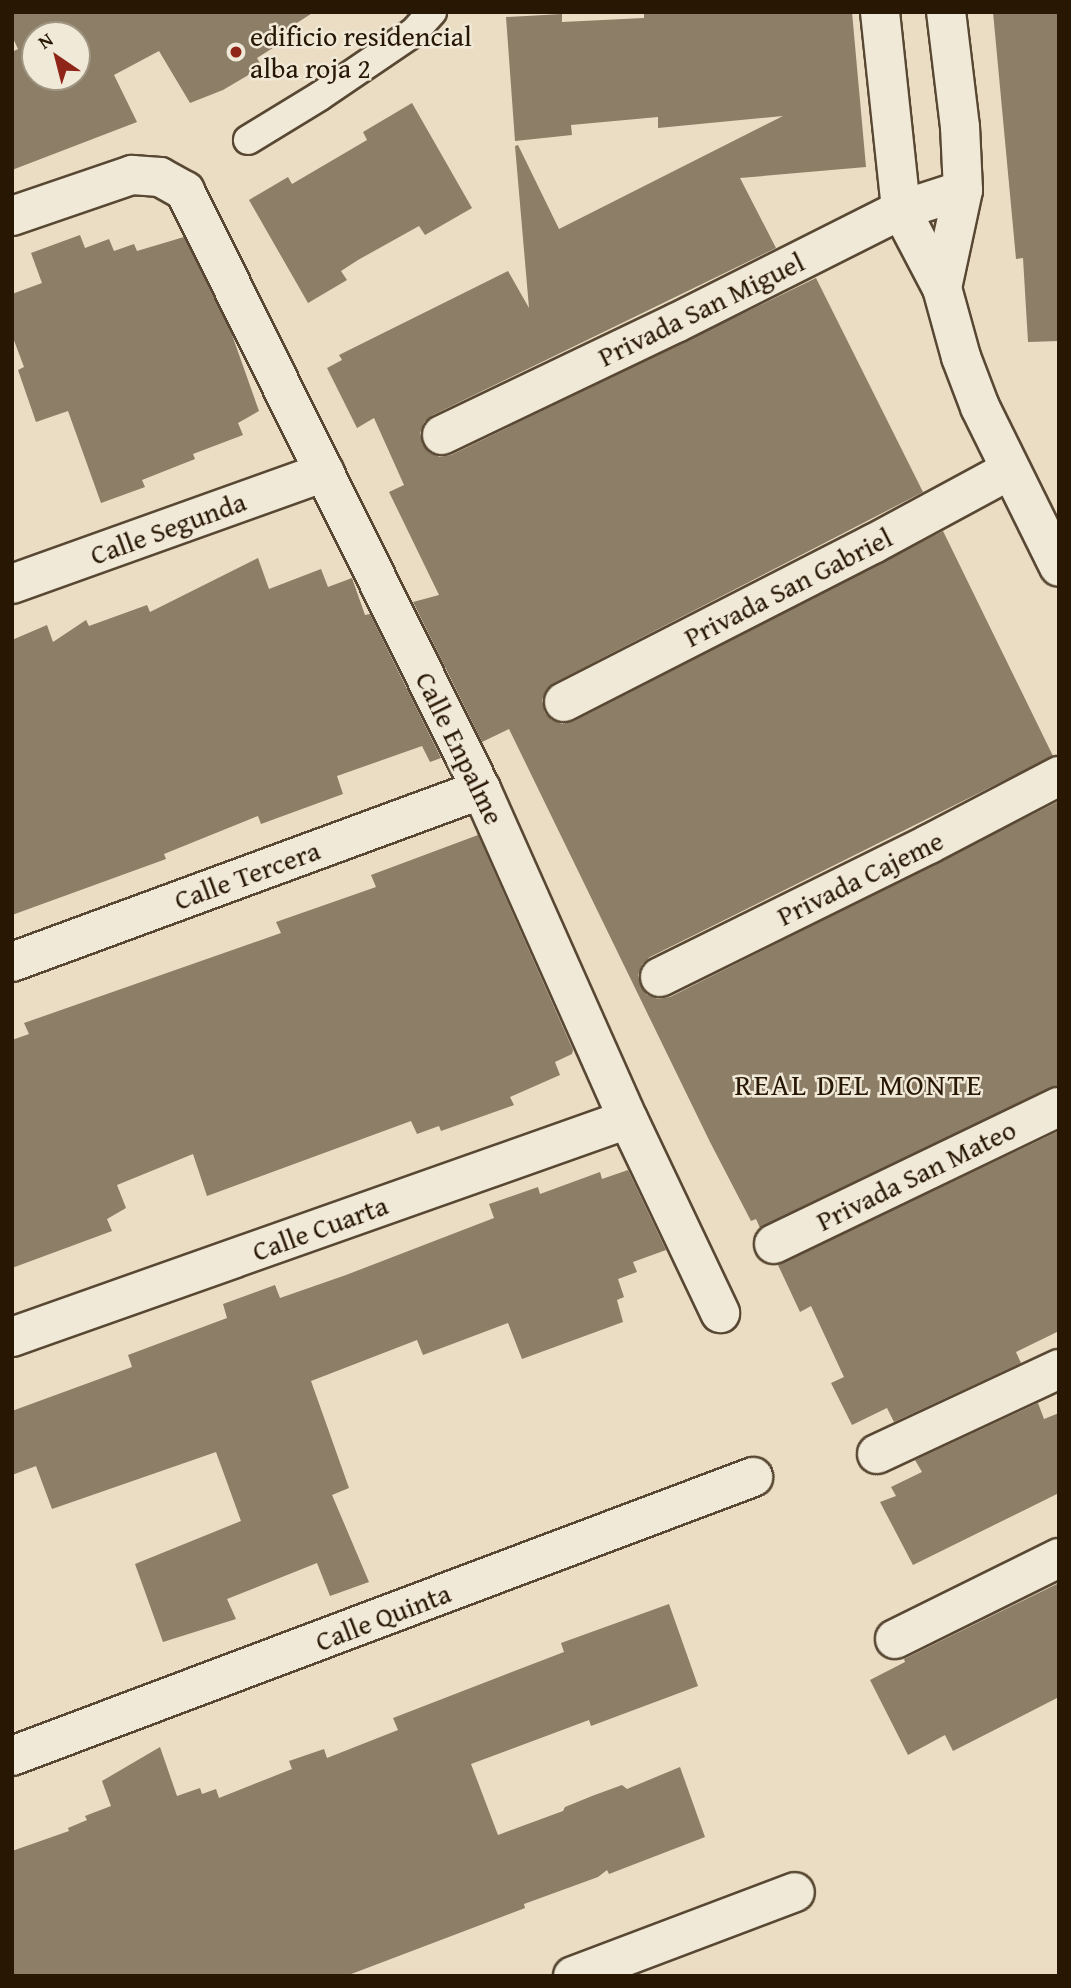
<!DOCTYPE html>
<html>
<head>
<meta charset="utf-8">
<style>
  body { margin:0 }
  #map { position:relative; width:1071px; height:1988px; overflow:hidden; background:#eaddc3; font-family:"Gentium Book Plus",serif }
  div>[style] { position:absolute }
  .building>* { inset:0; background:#8c7e67 }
  .roads { filter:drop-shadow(2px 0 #584833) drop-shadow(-2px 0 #584833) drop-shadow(0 2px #584833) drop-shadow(0 -2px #584833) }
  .lane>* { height:28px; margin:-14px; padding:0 14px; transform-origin:14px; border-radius:14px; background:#f1e9d8 }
  .street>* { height:38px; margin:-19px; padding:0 19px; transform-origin:19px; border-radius:19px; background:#f1e9d8 }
  .secondary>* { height:38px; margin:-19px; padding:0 19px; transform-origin:19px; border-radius:19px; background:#f1e9d8 }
  .dots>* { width:19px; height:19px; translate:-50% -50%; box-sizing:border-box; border:4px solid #f1e9d8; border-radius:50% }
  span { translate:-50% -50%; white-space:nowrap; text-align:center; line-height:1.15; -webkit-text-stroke:5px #f1e9d8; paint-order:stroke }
  .poi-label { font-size:28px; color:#271703 }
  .left { translate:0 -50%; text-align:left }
  .street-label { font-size:28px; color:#271703 }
  .neighbourhood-label { font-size:30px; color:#271703; letter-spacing:2px }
  .frame { position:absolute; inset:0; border:14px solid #271703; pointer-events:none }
  .north { position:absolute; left:21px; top:21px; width:70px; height:70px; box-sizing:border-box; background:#f1e9d8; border:2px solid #a09583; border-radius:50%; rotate:325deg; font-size:19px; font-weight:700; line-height:28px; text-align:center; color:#271703 }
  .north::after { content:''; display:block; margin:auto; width:24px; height:32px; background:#8f2418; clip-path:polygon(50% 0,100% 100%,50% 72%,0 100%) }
</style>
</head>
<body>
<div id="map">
  <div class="building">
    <i style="clip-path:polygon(evenodd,12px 12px,314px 12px,275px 37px,279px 44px,257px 58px,262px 67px,223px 90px,190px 103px,159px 51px,114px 75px,137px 122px,12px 170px,12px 52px,18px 49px,12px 36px,12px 12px,35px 35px,77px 35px,77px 77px,35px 77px,35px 35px)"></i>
    <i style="clip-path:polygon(644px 12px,852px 12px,866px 167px,740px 178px,776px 248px,433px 415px,424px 422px,420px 433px,423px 445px,430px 453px,440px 457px,451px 455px,816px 278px,923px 492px,554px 683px,546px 690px,542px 700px,545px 713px,552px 720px,562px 724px,574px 721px,943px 531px,1053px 756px,650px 957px,642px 964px,638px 975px,641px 987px,647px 995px,658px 999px,670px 997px,1059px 801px,1059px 1085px,760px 1228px,756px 1219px,751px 1221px,710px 1142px,509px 729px,482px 742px,413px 602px,439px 595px,389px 492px,404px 485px,374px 418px,357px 428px,327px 368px,342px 360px,339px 355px,508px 271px,529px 308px,515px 146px,518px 145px,559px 229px,783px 116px,658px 128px,658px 117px,571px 125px,572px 135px,515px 141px,506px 17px,562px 14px,562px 22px,644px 18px)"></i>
    <i style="clip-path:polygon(993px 12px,1059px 12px,1059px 341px,1028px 342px,1023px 258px,1016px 259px)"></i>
    <i style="clip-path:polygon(412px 103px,472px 208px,425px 235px,419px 226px,358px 260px,341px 271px,347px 280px,308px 303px,249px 200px,288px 177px,292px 184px,367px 140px,363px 132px)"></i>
    <i style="clip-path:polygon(80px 235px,85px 248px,109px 239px,114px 251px,134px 244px,137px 251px,184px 237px,231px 332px,259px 411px,238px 423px,243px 435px,193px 454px,195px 459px,142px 480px,145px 487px,101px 503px,68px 411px,36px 422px,18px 370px,24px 367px,12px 335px,12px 294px,42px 283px,31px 253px)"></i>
    <i style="clip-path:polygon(258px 558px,269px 589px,321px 569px,328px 587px,352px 578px,365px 615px,370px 614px,441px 758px,430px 762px,422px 746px,337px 776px,343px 794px,261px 824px,258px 816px,164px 854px,166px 859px,12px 915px,12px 640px,47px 625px,53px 642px,86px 620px,89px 626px,147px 605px,150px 612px)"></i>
    <i style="clip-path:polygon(478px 835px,573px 1050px,572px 1054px,555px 1062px,560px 1075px,510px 1097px,514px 1105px,441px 1131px,439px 1126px,417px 1134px,411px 1121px,207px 1196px,193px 1154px,117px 1185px,126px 1208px,107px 1219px,112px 1231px,12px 1268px,12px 1040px,29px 1034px,24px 1023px,281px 933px,276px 922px,376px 887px,371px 875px)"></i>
    <i style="clip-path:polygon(1059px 1131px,1059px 1331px,1016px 1352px,1021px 1363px,894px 1422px,887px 1408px,852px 1425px,831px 1383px,844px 1377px,811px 1306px,800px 1312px,778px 1265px)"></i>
    <i style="clip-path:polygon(628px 1170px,666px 1250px,633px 1262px,637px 1272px,618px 1279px,624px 1297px,617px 1300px,623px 1322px,522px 1359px,508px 1323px,423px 1355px,417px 1340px,311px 1381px,349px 1488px,332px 1495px,369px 1582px,330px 1596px,317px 1563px,227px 1599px,236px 1619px,163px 1642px,135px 1564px,241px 1521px,216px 1452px,52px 1509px,36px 1466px,12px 1475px,12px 1411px,132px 1367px,128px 1355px,227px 1318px,223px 1304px,275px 1285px,280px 1298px,346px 1275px,494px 1218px,489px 1204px,538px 1187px,540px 1194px,600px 1172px,602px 1179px)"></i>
    <i style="clip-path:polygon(1038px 1403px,1044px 1419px,1059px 1413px,1059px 1493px,913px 1565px,880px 1502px,896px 1496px,891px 1487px,922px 1472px,915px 1460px)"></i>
    <i style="clip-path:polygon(1059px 1583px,1059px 1697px,953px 1751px,945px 1735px,908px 1755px,870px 1680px,905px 1662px,904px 1659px)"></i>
    <i style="clip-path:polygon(669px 1604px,698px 1686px,591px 1726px,589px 1720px,471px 1764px,498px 1835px,563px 1811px,565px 1807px,592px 1796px,622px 1785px,627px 1789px,680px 1767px,705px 1837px,609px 1874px,607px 1870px,598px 1877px,524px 1904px,525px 1908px,346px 1976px,12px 1976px,12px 1851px,69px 1831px,68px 1828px,87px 1820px,85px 1816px,111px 1806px,102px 1781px,160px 1747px,177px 1796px,200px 1788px,202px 1794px,216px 1789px,219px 1798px,292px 1769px,289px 1761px,324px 1749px,327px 1758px,398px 1730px,393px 1718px,564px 1652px,561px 1643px)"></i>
  </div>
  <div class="roads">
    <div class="lane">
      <i style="left:248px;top:140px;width:84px;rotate:-31.4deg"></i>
      <i style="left:320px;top:96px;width:114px;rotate:-34.2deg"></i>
      <i style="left:414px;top:32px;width:27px;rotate:-48deg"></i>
    </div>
    <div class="street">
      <i style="left:12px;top:216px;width:127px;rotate:-18.9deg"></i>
      <i style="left:132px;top:175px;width:28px;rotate:4deg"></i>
      <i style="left:160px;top:177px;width:29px;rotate:29deg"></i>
      <i style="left:185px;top:191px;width:667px;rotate:63.67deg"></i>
      <i style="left:481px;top:789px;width:361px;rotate:66deg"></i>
      <i style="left:628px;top:1119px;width:215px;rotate:64.6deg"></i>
      <i style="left:442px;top:435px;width:259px;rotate:-25.6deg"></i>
      <i style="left:676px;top:323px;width:252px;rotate:-26.7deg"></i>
      <i style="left:901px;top:210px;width:65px;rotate:-17.9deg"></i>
      <i style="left:12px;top:584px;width:332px;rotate:-19.7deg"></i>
      <i style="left:564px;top:702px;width:347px;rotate:-27.1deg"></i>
      <i style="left:873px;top:544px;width:156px;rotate:-28.4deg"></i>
      <i style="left:12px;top:962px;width:500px;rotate:-20.2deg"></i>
      <i style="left:660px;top:977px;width:300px;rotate:-26.3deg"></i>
      <i style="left:929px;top:844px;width:147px;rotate:-27.6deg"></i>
      <i style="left:774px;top:1244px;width:316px;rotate:-25.7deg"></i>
      <i style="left:12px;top:1337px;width:653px;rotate:-19.49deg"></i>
      <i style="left:877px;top:1454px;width:201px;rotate:-25deg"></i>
      <i style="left:895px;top:1639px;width:183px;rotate:-26.3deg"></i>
      <i style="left:12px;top:1756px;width:792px;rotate:-20.63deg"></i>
      <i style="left:573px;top:1976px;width:237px;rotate:-20.7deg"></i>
    </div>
    <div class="secondary">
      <i style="left:880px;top:12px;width:199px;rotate:83.9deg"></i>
      <i style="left:901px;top:210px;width:88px;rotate:62.3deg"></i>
      <i style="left:942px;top:288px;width:72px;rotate:74.6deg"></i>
      <i style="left:961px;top:357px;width:53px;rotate:69.2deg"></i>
      <i style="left:980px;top:407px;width:178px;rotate:63.7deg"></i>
      <i style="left:942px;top:288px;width:100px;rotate:-77.9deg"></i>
      <i style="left:963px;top:190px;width:63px;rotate:-92.7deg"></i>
      <i style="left:960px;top:127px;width:116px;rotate:-96.9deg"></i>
    </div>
  </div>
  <div class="dots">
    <i style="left:236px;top:52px;background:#8f2418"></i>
  </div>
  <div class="poi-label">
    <span class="left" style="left:250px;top:52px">edificio residencial<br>alba roja 2</span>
  </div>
  <div class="street-label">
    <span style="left:701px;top:309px;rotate:-26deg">Privada San Miguel</span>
    <span style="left:168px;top:528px;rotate:-20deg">Calle Segunda</span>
    <span style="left:788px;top:587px;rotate:-27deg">Privada San Gabriel</span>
    <span style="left:460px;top:748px;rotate:64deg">Calle Enpalme</span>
    <span style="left:247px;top:875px;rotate:-20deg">Calle Tercera</span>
    <span style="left:860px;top:878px;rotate:-26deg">Privada Cajeme</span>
    <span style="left:916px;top:1175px;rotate:-26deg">Privada San Mateo</span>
    <span style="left:320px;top:1228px;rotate:-20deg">Calle Cuarta</span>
    <span style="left:383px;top:1617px;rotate:-21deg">Calle Quinta</span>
  </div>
  <div class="neighbourhood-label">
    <span style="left:859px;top:1084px">REAL DEL MONTE</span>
  </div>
  <div class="frame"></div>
  <div class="north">N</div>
</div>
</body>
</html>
